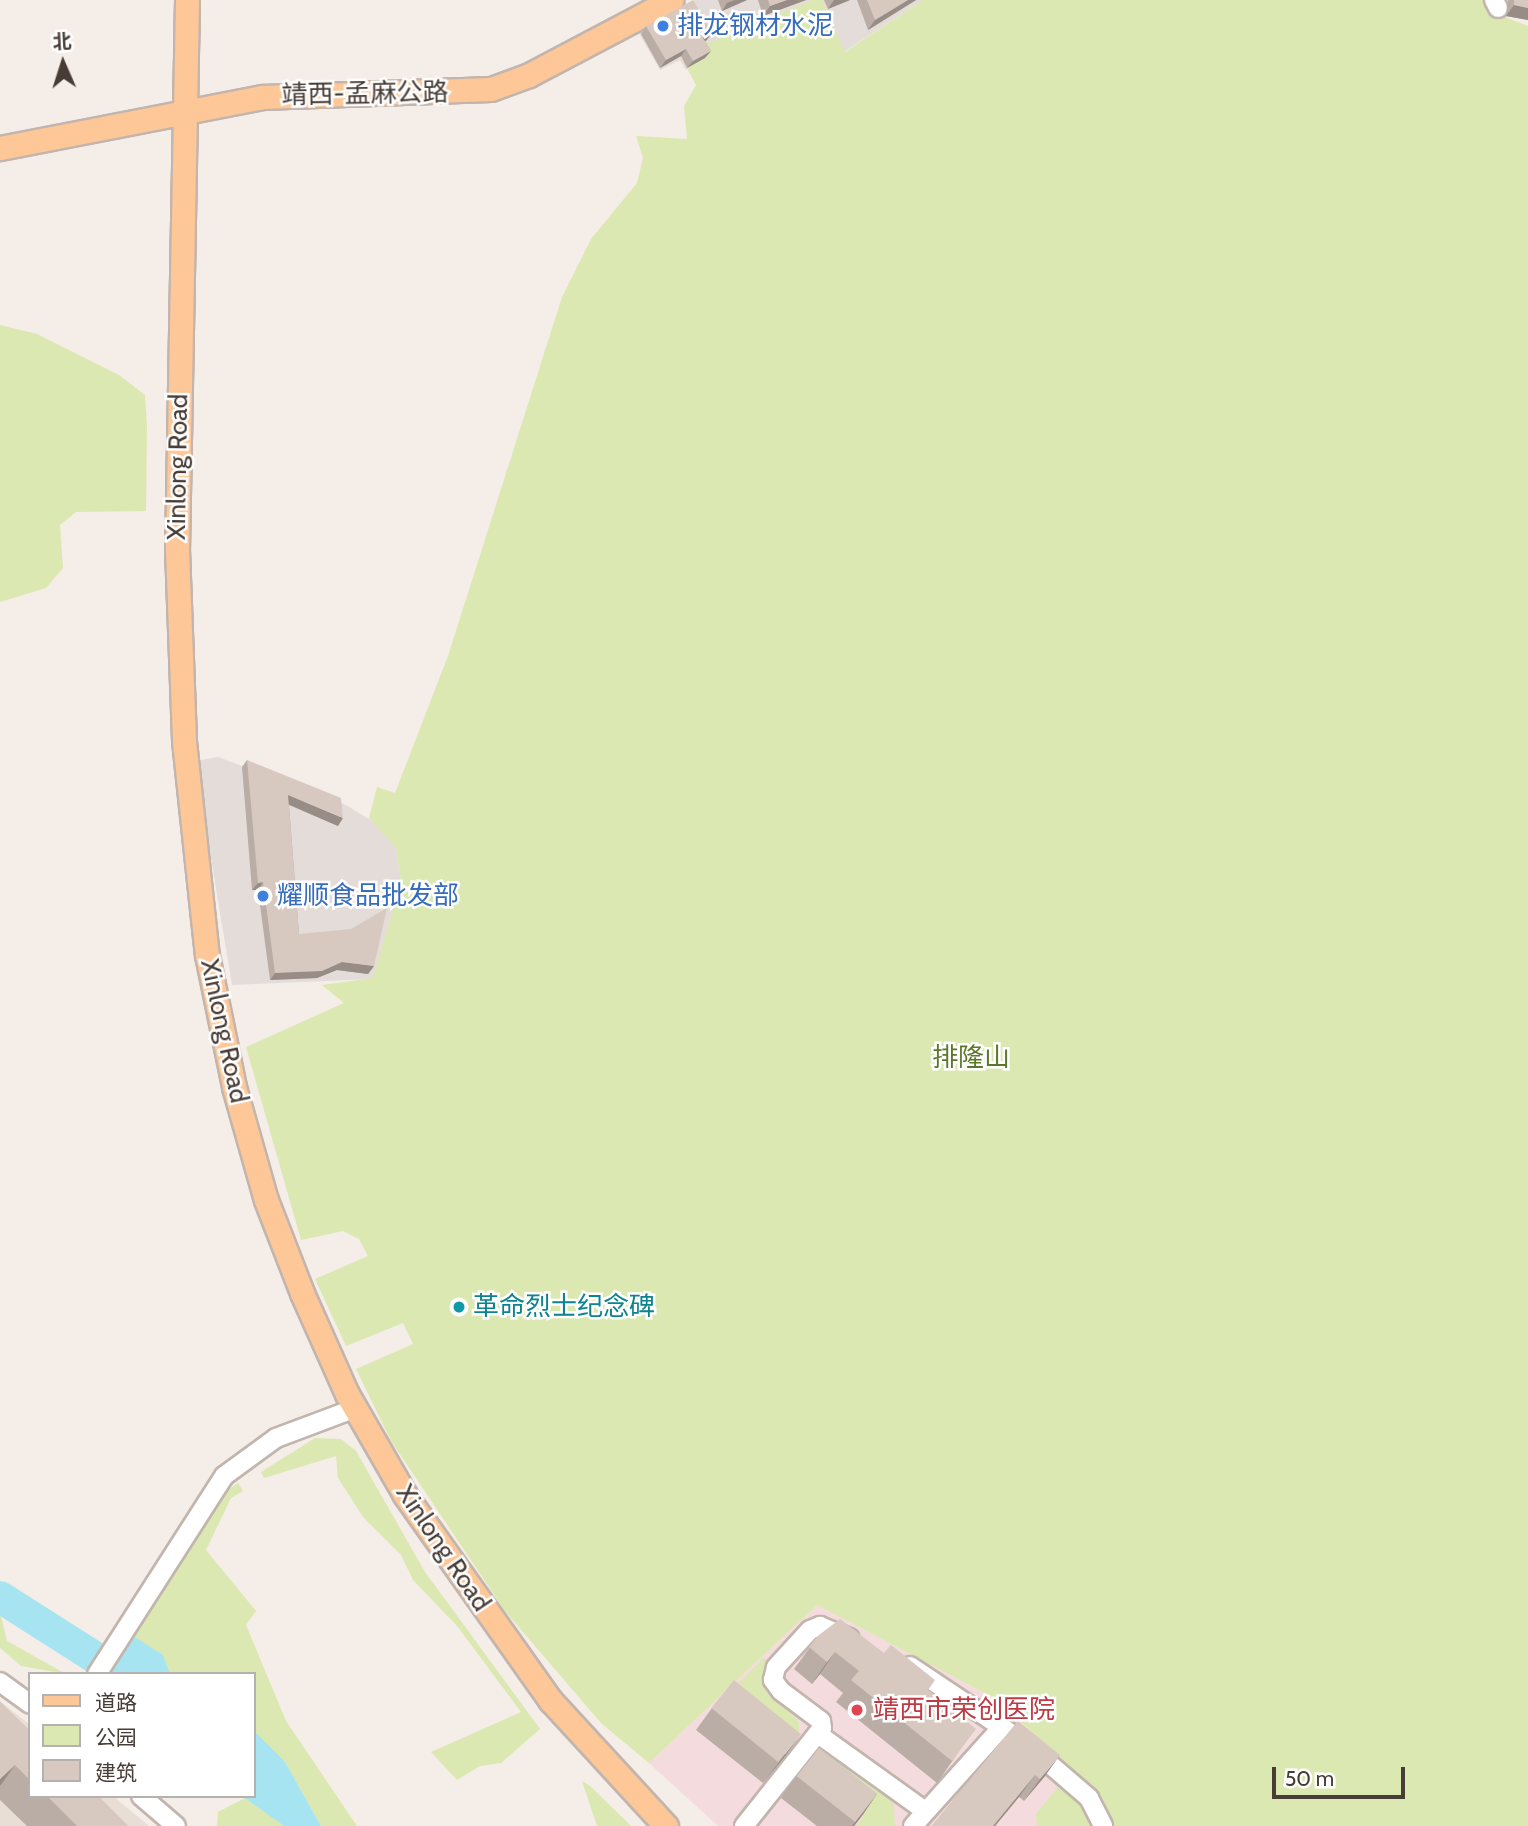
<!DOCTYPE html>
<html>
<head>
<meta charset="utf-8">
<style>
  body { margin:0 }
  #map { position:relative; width:1528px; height:1826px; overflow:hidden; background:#f4ede8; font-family:Cabin,"Noto Sans SC",sans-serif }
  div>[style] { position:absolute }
  .residential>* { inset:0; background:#e8ded6 }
  .industrial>* { inset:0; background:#e3dcd9 }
  .medical>* { inset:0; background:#f4dbde }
  .green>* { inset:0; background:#dce8b1 }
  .water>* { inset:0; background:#a5e4f0 }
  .river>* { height:32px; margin:-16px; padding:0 16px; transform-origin:16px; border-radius:16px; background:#a5e4f0 }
  .roads { filter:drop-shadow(2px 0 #c2b5ad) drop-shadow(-2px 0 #c2b5ad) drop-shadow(0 2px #c2b5ad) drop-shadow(0 -2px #c2b5ad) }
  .minor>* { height:18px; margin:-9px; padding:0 9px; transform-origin:9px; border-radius:9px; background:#fff }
  .major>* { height:23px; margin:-11.5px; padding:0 11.5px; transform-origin:11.5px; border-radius:11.5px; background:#fdc797 }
  .wall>* { inset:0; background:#baada5 }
  .shaded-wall>* { inset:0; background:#978d86 }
  .building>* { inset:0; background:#d8c9c0; transform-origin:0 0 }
  .dots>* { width:19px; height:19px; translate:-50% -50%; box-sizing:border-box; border:4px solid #fff; border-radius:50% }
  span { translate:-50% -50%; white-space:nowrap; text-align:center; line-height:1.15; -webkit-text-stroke:5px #fff; paint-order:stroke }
  .shop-label { font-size:26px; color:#366cbe }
  .left { translate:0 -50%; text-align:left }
  .street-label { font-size:26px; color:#473c36 }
  .park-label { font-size:26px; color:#5b782a }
  .culture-label { font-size:26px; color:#0d838f }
  .health-label { font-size:26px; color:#be3a42 }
  .legend { position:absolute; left:28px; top:1672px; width:228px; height:126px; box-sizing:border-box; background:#fff; border:2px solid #b5b1af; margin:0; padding:9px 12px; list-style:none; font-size:21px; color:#473c36 }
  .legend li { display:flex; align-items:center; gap:14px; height:35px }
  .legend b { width:35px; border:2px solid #b5b1af }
  .north { position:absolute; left:28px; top:28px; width:70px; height:70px; -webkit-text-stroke:5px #fff; paint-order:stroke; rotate:357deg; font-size:19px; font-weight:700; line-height:28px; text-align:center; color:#473c36 }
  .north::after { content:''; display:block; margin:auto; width:24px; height:32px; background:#473c36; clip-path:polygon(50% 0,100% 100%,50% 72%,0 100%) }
  .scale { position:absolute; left:1272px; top:1767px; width:133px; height:32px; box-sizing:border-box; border:4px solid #473c36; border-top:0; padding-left:9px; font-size:21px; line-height:24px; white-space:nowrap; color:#473c36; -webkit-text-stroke:5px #fff; paint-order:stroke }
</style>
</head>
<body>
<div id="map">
  <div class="residential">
    <i style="clip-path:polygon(0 1701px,30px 1725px,30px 1796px,113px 1796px,149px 1826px,0 1826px)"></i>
  </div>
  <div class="industrial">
    <i style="clip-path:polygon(695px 0,812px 0,702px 47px,707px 57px,686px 70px,680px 60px,660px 70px,636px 28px)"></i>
    <i style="clip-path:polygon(822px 0,923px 0,844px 52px)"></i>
    <i style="clip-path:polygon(218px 757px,346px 805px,385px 829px,396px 848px,401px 881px,373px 979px,232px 985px,195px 761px)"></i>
  </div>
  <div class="medical">
    <i style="clip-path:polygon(817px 1605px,998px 1700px,1103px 1799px,1112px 1826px,718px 1826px,649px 1763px)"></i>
  </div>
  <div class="green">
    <i style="clip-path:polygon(812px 0,822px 0,845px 52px,923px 0,1489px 0,1492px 12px,1528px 26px,1528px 1826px,1112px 1826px,1103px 1799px,998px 1700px,817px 1605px,649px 1763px,601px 1723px,505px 1611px,391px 1441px,356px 1369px,413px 1344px,403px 1323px,346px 1346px,315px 1279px,368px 1256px,359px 1239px,343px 1231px,301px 1240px,246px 1047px,344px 1003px,322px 985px,373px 978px,401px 881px,396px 848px,369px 818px,377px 787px,395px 793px,448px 656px,562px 297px,591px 239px,637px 183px,643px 158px,636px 136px,687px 139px,684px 106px,696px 85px,687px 68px,707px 57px,702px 46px)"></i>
    <i style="clip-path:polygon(0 325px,37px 334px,119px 375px,145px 395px,147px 426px,146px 511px,76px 512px,60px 525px,63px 568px,46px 588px,0 602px)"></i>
    <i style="clip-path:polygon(315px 1438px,341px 1439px,356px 1451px,425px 1572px,540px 1729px,501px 1763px,480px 1766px,457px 1780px,431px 1752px,521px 1712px,457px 1626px,413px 1580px,401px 1555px,363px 1517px,338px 1478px,336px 1456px,264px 1478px,261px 1472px)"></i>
    <i style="clip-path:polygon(238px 1483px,243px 1491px,231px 1498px,206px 1550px,256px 1611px,246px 1625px,286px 1721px,357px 1826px,321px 1826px,285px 1762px,265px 1748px,254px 1731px,254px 1674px,170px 1674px,133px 1636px,223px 1493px)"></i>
    <i style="clip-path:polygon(0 1612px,7px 1641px,66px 1674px,21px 1666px,0 1648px)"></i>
    <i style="clip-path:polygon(763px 1658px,770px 1663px,765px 1688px,799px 1722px,799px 1735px,721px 1701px)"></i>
    <i style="clip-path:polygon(828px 1754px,886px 1795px,894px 1805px,895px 1826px,856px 1826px,864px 1816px,825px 1784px,820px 1755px)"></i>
    <i style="clip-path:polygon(582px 1781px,590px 1786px,631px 1826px,597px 1826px)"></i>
    <i style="clip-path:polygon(1058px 1787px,1088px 1806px,1096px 1826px,1037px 1826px,1036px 1814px)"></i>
    <i style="clip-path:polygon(245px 1798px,260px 1808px,284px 1826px,217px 1826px,218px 1812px)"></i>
  </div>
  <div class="water">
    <i style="clip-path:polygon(133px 1636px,163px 1655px,170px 1674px,108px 1674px)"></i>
    <i style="clip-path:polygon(254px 1731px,285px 1762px,321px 1826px,284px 1826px,245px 1798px,254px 1796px)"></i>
  </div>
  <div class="river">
    <i style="left:0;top:1597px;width:143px;rotate:32.5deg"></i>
  </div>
  <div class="roads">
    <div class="minor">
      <i style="left:1494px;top:0;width:9px;rotate:63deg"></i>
      <i style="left:910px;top:1666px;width:137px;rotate:33.7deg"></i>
      <i style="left:1024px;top:1742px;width:86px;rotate:40.7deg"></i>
      <i style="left:1089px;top:1798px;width:31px;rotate:63deg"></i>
      <i style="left:97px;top:1674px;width:235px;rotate:-57.3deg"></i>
      <i style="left:224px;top:1476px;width:64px;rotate:-36.2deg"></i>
      <i style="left:276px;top:1438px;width:85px;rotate:-20.6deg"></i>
      <i style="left:0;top:1682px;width:37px;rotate:36deg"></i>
      <i style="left:818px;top:1734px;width:132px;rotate:35.7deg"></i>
      <i style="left:141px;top:1796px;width:46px;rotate:40.6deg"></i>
      <i style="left:744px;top:1826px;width:125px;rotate:-51.5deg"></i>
      <i style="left:822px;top:1728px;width:7px;rotate:-98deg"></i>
      <i style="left:821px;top:1721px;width:50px;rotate:-143.1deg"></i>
      <i style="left:781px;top:1691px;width:14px;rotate:-126deg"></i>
      <i style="left:773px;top:1680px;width:13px;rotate:-77deg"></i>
      <i style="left:776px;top:1667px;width:50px;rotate:-47.4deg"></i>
      <i style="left:810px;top:1630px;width:11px;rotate:-22deg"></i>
      <i style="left:820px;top:1626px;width:32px;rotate:22deg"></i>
      <i style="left:913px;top:1826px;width:130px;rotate:-48.1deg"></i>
    </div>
    <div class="major">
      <i style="left:187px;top:0;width:549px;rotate:91.04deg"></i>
      <i style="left:177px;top:549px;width:192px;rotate:87.9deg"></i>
      <i style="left:184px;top:741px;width:215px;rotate:83.9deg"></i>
      <i style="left:207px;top:955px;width:135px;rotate:78.4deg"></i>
      <i style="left:234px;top:1087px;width:117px;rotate:74.2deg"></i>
      <i style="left:266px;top:1200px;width:100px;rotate:68.8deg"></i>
      <i style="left:302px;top:1293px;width:111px;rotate:66deg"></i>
      <i style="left:347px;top:1394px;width:116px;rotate:60.1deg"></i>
      <i style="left:405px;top:1495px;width:252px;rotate:54.7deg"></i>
      <i style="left:551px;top:1701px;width:170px;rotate:47.4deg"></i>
      <i style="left:0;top:148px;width:267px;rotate:-11deg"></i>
      <i style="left:262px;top:97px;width:229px;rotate:-2deg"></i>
      <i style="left:491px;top:89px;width:40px;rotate:-20.2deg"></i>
      <i style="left:529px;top:75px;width:161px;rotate:-27.8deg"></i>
    </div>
  </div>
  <div class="wall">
    <i style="clip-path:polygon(718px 0,747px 0,722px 11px)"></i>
    <i style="clip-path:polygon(758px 0,806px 0,763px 16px)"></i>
    <i style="clip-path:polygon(824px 0,850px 0,828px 9px)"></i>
    <i style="clip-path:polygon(857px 0,916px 0,868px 30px)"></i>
    <i style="clip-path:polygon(1508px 0,1528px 0,1528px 20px,1506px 16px)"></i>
    <i style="clip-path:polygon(646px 26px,707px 40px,705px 41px,711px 51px,705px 58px,687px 68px,681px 56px,660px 68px,641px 34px)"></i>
    <i style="clip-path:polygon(247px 760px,338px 826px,289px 805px,299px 934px,374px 966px,368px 974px,337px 970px,317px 978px,270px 980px,258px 890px,252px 890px,242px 767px)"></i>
    <i style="clip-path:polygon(819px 1635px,928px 1690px,960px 1750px,937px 1783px,836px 1702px,843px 1693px,820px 1674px,812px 1684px,794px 1669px)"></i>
    <i style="clip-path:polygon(0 1702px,30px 1731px,30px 1796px,98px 1796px,128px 1826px,27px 1826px,0 1800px)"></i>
    <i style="clip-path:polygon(712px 1708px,786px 1755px,763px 1783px,696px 1730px)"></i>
    <i style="clip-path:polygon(1018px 1721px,1045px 1776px,1024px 1801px,1019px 1797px,995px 1826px,932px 1826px)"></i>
    <i style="clip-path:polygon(796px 1776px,877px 1794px,854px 1826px,817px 1826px,781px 1798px)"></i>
  </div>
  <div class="shaded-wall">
    <i style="clip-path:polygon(735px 0,747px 0,722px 11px,727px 3px)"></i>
    <i style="clip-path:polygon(787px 0,806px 0,763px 16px,770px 6px)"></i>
    <i style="clip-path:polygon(834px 0,850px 0,828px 9px)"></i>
    <i style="clip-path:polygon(908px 0,916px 0,868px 30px,875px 20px)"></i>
    <i style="clip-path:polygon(1514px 5px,1528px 8px,1528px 20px,1506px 16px)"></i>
    <i style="clip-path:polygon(712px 33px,707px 40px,698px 45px,703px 38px)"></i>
    <i style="clip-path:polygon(686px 49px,681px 56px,660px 68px,666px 60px)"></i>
    <i style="clip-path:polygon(711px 51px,705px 58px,687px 68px,693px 61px)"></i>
    <i style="clip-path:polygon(288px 795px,343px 818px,338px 826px,283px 802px)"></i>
    <i style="clip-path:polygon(263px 882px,258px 890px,252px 890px,258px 883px)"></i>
    <i style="clip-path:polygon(342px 962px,374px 966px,368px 974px,337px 970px,317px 978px,270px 980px,275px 973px)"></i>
    <i style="clip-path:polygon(835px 1652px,820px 1674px,812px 1684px,827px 1662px)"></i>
    <i style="clip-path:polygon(801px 1734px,786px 1755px,763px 1783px,779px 1762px)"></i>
    <i style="clip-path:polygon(1060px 1755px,1045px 1776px,1024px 1801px,1040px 1779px)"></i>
    <i style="clip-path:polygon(15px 1765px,0 1786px,0 1779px)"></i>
    <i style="clip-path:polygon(1035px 1775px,1019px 1797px,995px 1826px,993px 1826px)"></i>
    <i style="clip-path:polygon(877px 1794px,862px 1816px,854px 1826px,852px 1826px)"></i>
  </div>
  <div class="building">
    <i style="clip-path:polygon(693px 0,712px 33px,703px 38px,711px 51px,693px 61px,686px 49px,666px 60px,646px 26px)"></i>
    <i style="clip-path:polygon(768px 0,787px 0,770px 6px)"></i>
    <i style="clip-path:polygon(867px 0,908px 0,875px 20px)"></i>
    <i style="clip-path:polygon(1514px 0,1528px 0,1528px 8px,1514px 5px)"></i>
    <i style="clip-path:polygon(247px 760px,341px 798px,343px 818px,288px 795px,299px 934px,351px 929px,387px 908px,374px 966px,342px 962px,322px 971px,275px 973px,263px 882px,258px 883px)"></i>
    <i style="clip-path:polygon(840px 1619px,884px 1653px,891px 1645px,935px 1680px,928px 1690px,976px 1729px,952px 1761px,851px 1680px,859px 1671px,835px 1652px,827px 1662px,809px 1647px,819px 1635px)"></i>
    <i style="left:734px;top:1680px;width:86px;height:36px;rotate:39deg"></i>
    <i style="clip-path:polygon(0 1702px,30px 1731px,30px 1780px,15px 1765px,0 1779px)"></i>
    <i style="clip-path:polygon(1018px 1721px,1060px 1755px,1040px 1779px,1035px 1775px,993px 1826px,932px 1826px)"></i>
    <i style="left:819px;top:1748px;width:74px;height:36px;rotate:38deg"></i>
    <i style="clip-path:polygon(47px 1796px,98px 1796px,128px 1826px,77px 1826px)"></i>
  </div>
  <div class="dots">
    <i style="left:663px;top:26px;background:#3f7fe0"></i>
    <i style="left:263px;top:896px;background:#3f7fe0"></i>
    <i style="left:459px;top:1307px;background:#0f9aa8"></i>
    <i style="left:857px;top:1710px;background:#e0444e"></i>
  </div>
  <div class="shop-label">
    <span class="left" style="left:677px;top:26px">排龙钢材水泥</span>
    <span class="left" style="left:277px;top:896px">耀顺食品批发部</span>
  </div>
  <div class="street-label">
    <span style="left:365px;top:94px;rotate:-1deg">靖西-孟麻公路</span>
    <span style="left:178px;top:467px;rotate:-89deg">Xinlong Road</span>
    <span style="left:224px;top:1031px;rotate:78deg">Xinlong Road</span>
    <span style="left:443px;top:1548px;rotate:56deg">Xinlong Road</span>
  </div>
  <div class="park-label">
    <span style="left:971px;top:1058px">排隆山</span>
  </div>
  <div class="culture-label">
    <span class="left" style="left:473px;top:1307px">革命烈士纪念碑</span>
  </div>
  <div class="health-label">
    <span class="left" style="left:873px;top:1710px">靖西市荣创医院</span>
  </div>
  <ul class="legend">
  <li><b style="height:9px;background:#fdc797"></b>道路</li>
  <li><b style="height:19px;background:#dce8b1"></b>公园</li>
  <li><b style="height:19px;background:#d8c9c0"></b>建筑</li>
  </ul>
  <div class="north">北</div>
  <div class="scale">50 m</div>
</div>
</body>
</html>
